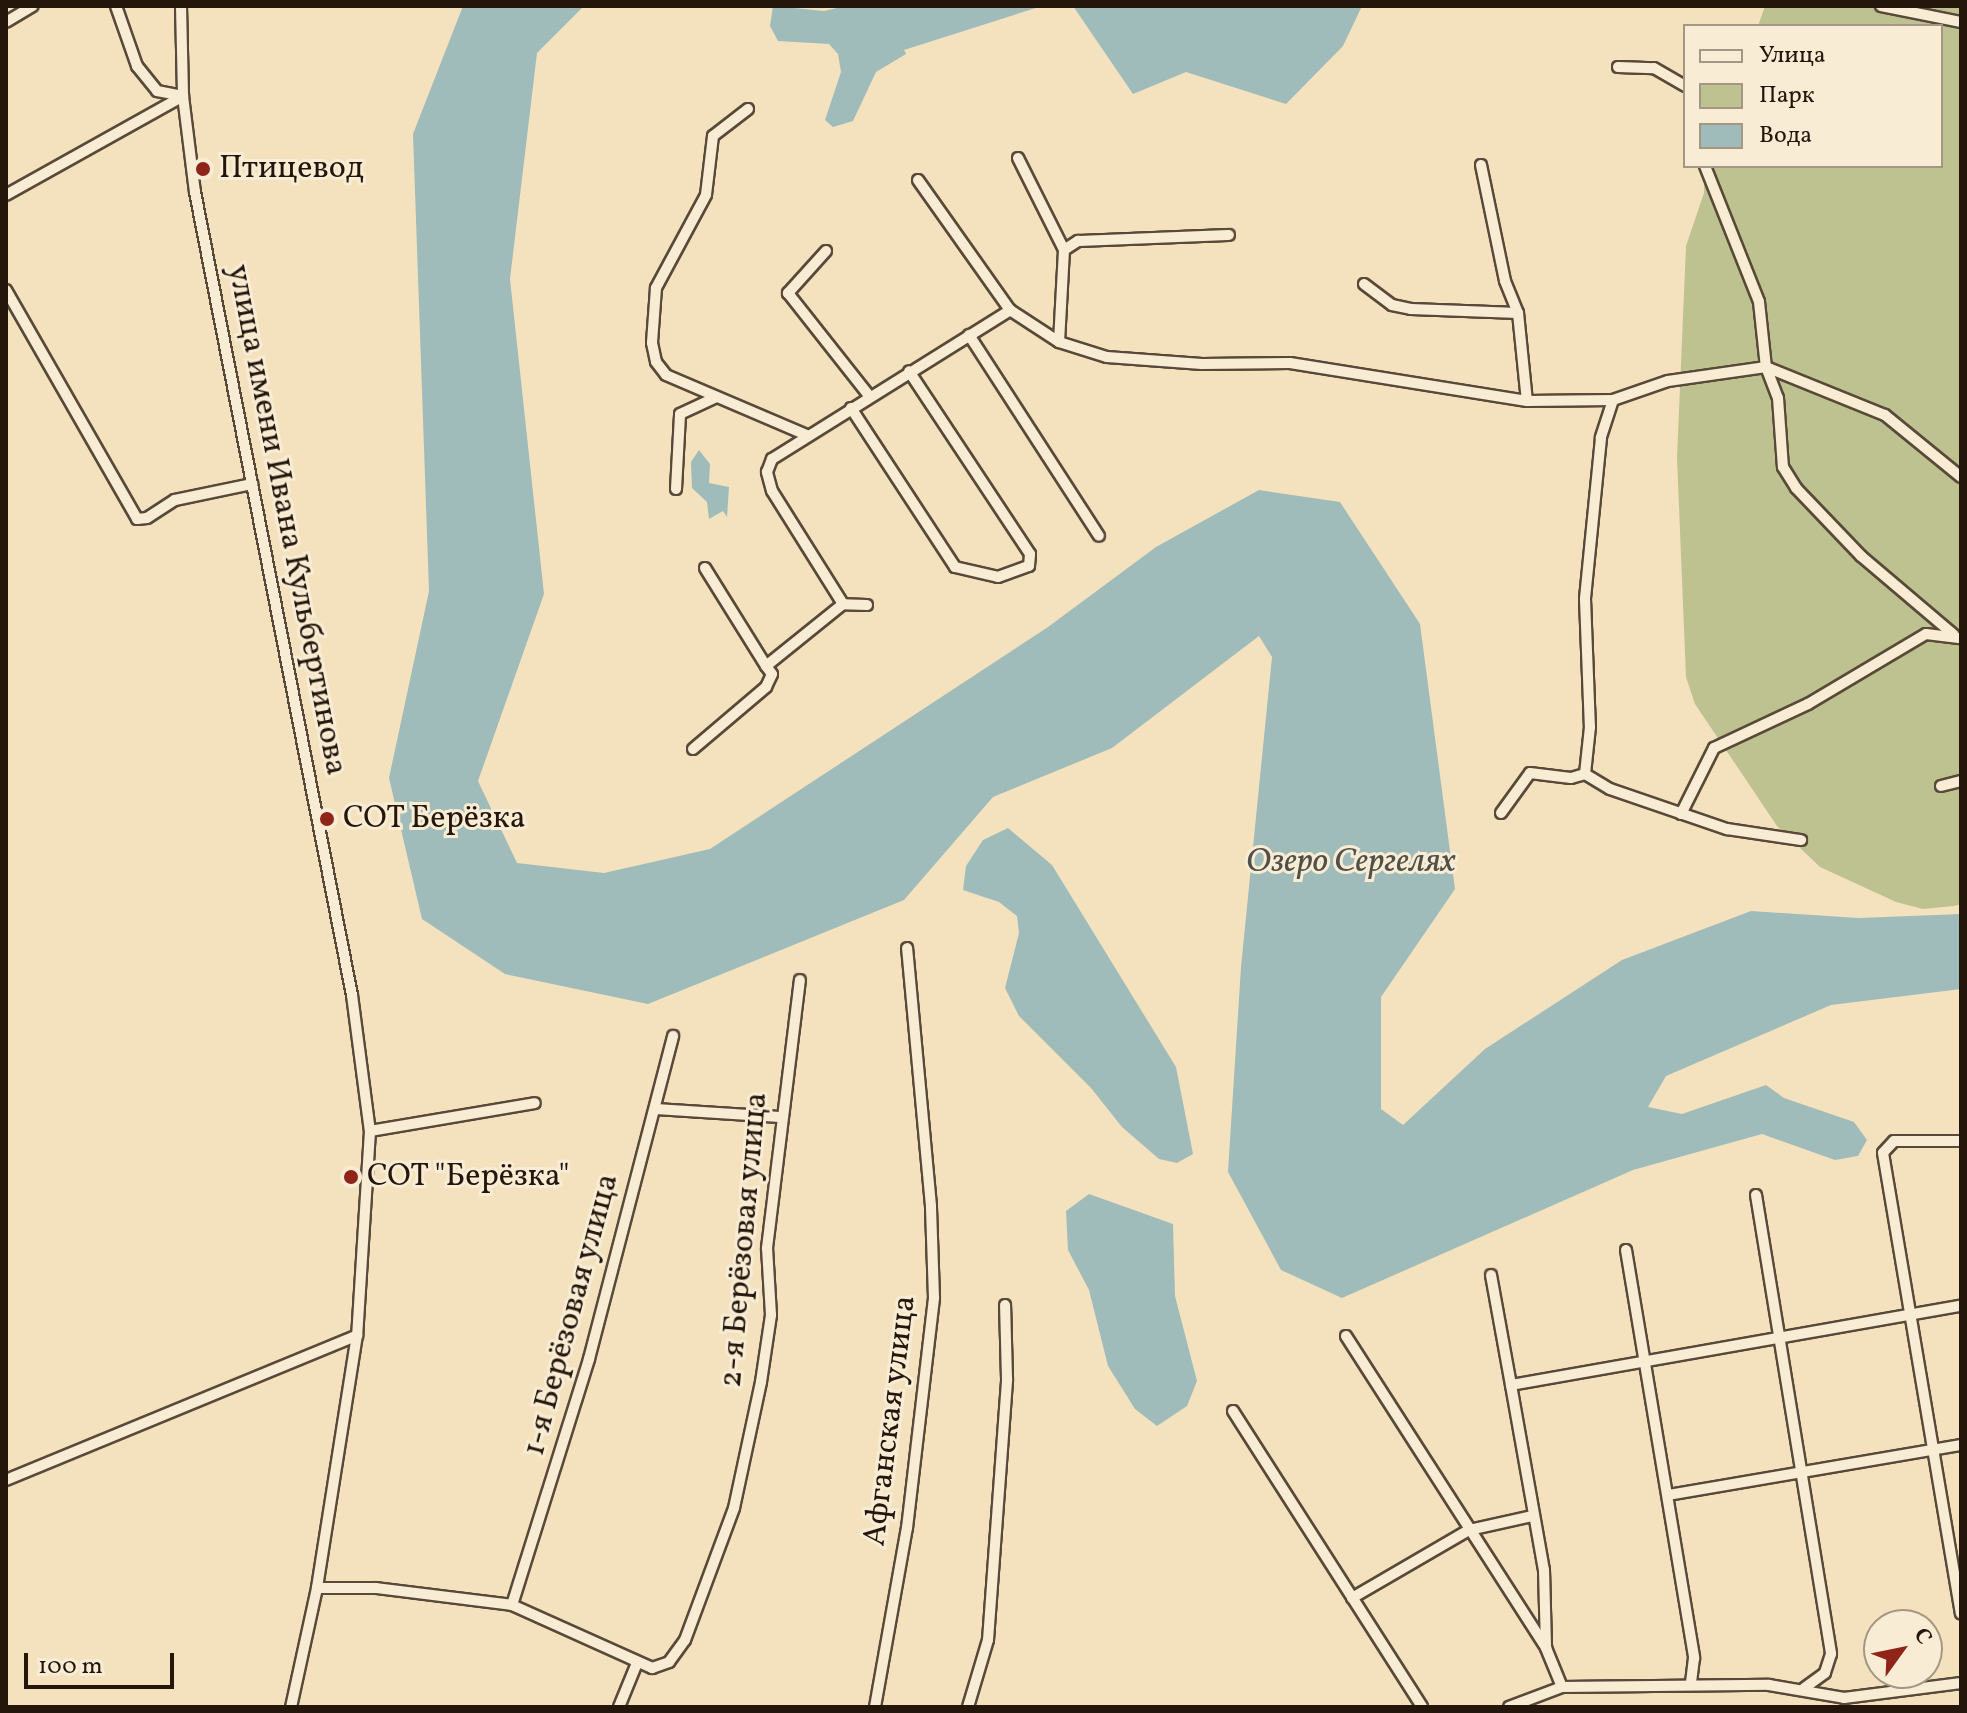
<!DOCTYPE html>
<html>
<head>
<meta charset="utf-8">
<style>
  body { margin:0 }
  #map { position:relative; width:1967px; height:1713px; overflow:hidden; background:#f4e2be; font-family:Vollkorn,serif }
  div>[style] { position:absolute }
  .green>* { inset:0; background:#bec290 }
  .water>* { inset:0; background:#9fbcba }
  .roads { filter:drop-shadow(2px 0 #594938) drop-shadow(-2px 0 #594938) drop-shadow(0 2px #594938) drop-shadow(0 -2px #594938) }
  .street>* { height:10px; margin:-5px; padding:0 5px; transform-origin:5px; border-radius:5px; background:#f8ecd5 }
  .dots>* { width:22px; height:22px; translate:-50% -50%; box-sizing:border-box; border:4px solid #f8ecd5; border-radius:50% }
  span { translate:-50% -50%; white-space:nowrap; text-align:center; line-height:1.15; -webkit-text-stroke:6px #f8ecd5; paint-order:stroke }
  .poi-label { font-size:32px; color:#25160b }
  .left { translate:0 -50%; text-align:left }
  .street-label { font-size:32px; color:#25160b }
  .water-label { font-size:34px; color:#505048; font-style:italic }
  .frame { position:absolute; inset:0; border:8px solid #25160b; pointer-events:none }
  .legend { position:absolute; left:1683px; top:24px; width:260px; height:144px; box-sizing:border-box; background:#f8ecd5; border:2px solid #a49684; margin:0; padding:10px 14px; list-style:none; font-size:24px; color:#25160b }
  .legend li { display:flex; align-items:center; gap:16px; height:40px }
  .legend b { width:40px; border:2px solid #a49684 }
  .north { position:absolute; left:1863px; top:1609px; width:80px; height:80px; box-sizing:border-box; background:#f8ecd5; border:2px solid #a49684; border-radius:50%; rotate:57deg; font-size:22px; font-weight:700; line-height:32px; text-align:center; color:#25160b }
  .north::after { content:''; display:block; margin:auto; width:28px; height:36px; background:#8f2418; clip-path:polygon(50% 0,100% 100%,50% 72%,0 100%) }
  .scale { position:absolute; left:24px; top:1653px; width:150px; height:36px; box-sizing:border-box; border:4px solid #25160b; border-top:0; padding-left:10px; font-size:24px; line-height:28px; white-space:nowrap; color:#25160b; -webkit-text-stroke:6px #f8ecd5; paint-order:stroke }
</style>
</head>
<body>
<div id="map">
  <div class="green">
    <i style="clip-path:polygon(1765px 6px,1961px 6px,1961px 904px,1954px 906px,1923px 909px,1896px 902px,1820px 867px,1777px 826px,1695px 704px,1686px 677px,1677px 458px,1686px 246px,1704px 193px,1704px 166px,1941px 166px,1941px 26px,1758px 26px)"></i>
  </div>
  <div class="water">
    <i style="clip-path:polygon(463px 6px,584px 6px,537px 53px,510px 279px,544px 594px,478px 781px,517px 863px,604px 873px,710px 849px,1048px 627px,1156px 547px,1259px 490px,1340px 502px,1420px 624px,1455px 889px,1381px 997px,1381px 1109px,1403px 1125px,1485px 1049px,1622px 960px,1751px 911px,1859px 918px,1961px 914px,1961px 989px,1831px 1005px,1666px 1076px,1648px 1107px,1682px 1114px,1766px 1085px,1784px 1098px,1854px 1122px,1867px 1140px,1858px 1156px,1835px 1160px,1762px 1134px,1633px 1170px,1342px 1298px,1281px 1270px,1228px 1172px,1241px 967px,1272px 657px,1259px 636px,1112px 748px,993px 797px,904px 900px,648px 1004px,505px 974px,422px 919px,389px 778px,429px 591px,413px 134px)"></i>
    <i style="clip-path:polygon(773px 6px,824px 11px,846px 6px,1042px 6px,904px 50px,906px 54px,876px 72px,853px 121px,833px 127px,825px 120px,841px 72px,838px 54px,829px 44px,778px 41px,770px 26px)"></i>
    <i style="clip-path:polygon(1073px 6px,1362px 6px,1343px 46px,1286px 104px,1186px 72px,1133px 94px)"></i>
    <i style="clip-path:polygon(699px 450px,710px 464px,709px 483px,729px 487px,727px 517px,723px 511px,709px 519px,707px 502px,692px 488px,691px 462px)"></i>
    <i style="clip-path:polygon(1008px 828px,1052px 865px,1176px 1067px,1193px 1154px,1177px 1163px,1159px 1159px,1122px 1127px,1091px 1088px,1019px 1016px,1005px 988px,1019px 933px,1017px 916px,999px 902px,963px 890px,966px 866px,983px 840px)"></i>
    <i style="clip-path:polygon(1089px 1194px,1173px 1224px,1175px 1296px,1197px 1381px,1187px 1406px,1157px 1426px,1135px 1409px,1108px 1366px,1089px 1290px,1068px 1250px,1066px 1211px)"></i>
  </div>
  <div class="roads">
    <div class="street">
      <i style="left:116px;top:6px;width:64px;rotate:70.7deg"></i>
      <i style="left:137px;top:66px;width:32px;rotate:51deg"></i>
      <i style="left:157px;top:91px;width:26px;rotate:11deg"></i>
      <i style="left:181px;top:6px;width:90px;rotate:88.7deg"></i>
      <i style="left:183px;top:96px;width:97px;rotate:82.9deg"></i>
      <i style="left:195px;top:192px;width:818px;rotate:78.94deg"></i>
      <i style="left:352px;top:995px;width:137px;rotate:82.5deg"></i>
      <i style="left:370px;top:1131px;width:204px;rotate:93.6deg"></i>
      <i style="left:357px;top:1335px;width:256px;rotate:99deg"></i>
      <i style="left:317px;top:1588px;width:122px;rotate:102.3deg"></i>
      <i style="left:1881px;top:6px;width:82px;rotate:11.3deg"></i>
      <i style="left:6px;top:22px;width:31px;rotate:-31deg"></i>
      <i style="left:1618px;top:67px;width:36px;rotate:2deg"></i>
      <i style="left:1654px;top:68px;width:36px;rotate:30deg"></i>
      <i style="left:748px;top:109px;width:44px;rotate:142.4deg"></i>
      <i style="left:713px;top:136px;width:59px;rotate:96.8deg"></i>
      <i style="left:706px;top:195px;width:106px;rotate:118.3deg"></i>
      <i style="left:656px;top:288px;width:55px;rotate:94.2deg"></i>
      <i style="left:652px;top:343px;width:19px;rotate:78deg"></i>
      <i style="left:656px;top:362px;width:16px;rotate:52deg"></i>
      <i style="left:666px;top:375px;width:155px;rotate:23.1deg"></i>
      <i style="left:1018px;top:158px;width:103px;rotate:63.4deg"></i>
      <i style="left:1064px;top:250px;width:92px;rotate:93.1deg"></i>
      <i style="left:1481px;top:165px;width:118px;rotate:78.3deg"></i>
      <i style="left:1505px;top:281px;width:35px;rotate:68deg"></i>
      <i style="left:1518px;top:313px;width:88px;rotate:84.2deg"></i>
      <i style="left:1705px;top:166px;width:146px;rotate:68.3deg"></i>
      <i style="left:1759px;top:302px;width:65px;rotate:83.9deg"></i>
      <i style="left:1766px;top:367px;width:33px;rotate:69deg"></i>
      <i style="left:1778px;top:398px;width:69px;rotate:85.9deg"></i>
      <i style="left:1783px;top:467px;width:25px;rotate:58deg"></i>
      <i style="left:1796px;top:488px;width:94px;rotate:46.3deg"></i>
      <i style="left:1861px;top:556px;width:121px;rotate:40.3deg"></i>
      <i style="left:918px;top:180px;width:159px;rotate:54.7deg"></i>
      <i style="left:1010px;top:310px;width:59px;rotate:33.1deg"></i>
      <i style="left:1059px;top:342px;width:50px;rotate:17.4deg"></i>
      <i style="left:1107px;top:357px;width:95px;rotate:4.2deg"></i>
      <i style="left:1202px;top:364px;width:88px;rotate:-0.7deg"></i>
      <i style="left:1290px;top:363px;width:240px;rotate:9.1deg"></i>
      <i style="left:1527px;top:401px;width:86px;rotate:-0.7deg"></i>
      <i style="left:1613px;top:400px;width:58px;rotate:-19.1deg"></i>
      <i style="left:1668px;top:381px;width:99px;rotate:-8.1deg"></i>
      <i style="left:1766px;top:367px;width:128px;rotate:22deg"></i>
      <i style="left:1885px;top:415px;width:98px;rotate:39.2deg"></i>
      <i style="left:6px;top:195px;width:203px;rotate:-29.2deg"></i>
      <i style="left:1064px;top:250px;width:17px;rotate:-33deg"></i>
      <i style="left:1078px;top:241px;width:151px;rotate:-2.3deg"></i>
      <i style="left:826px;top:251px;width:57px;rotate:132.1deg"></i>
      <i style="left:788px;top:293px;width:132px;rotate:51.7deg"></i>
      <i style="left:1364px;top:284px;width:35px;rotate:37deg"></i>
      <i style="left:1392px;top:305px;width:19px;rotate:12deg"></i>
      <i style="left:1411px;top:309px;width:107px;rotate:2.1deg"></i>
      <i style="left:6px;top:290px;width:264px;rotate:60.2deg"></i>
      <i style="left:137px;top:519px;width:10px;rotate:-6deg"></i>
      <i style="left:147px;top:518px;width:33px;rotate:-33deg"></i>
      <i style="left:175px;top:500px;width:79px;rotate:-11.7deg"></i>
      <i style="left:969px;top:335px;width:239px;rotate:57.1deg"></i>
      <i style="left:1613px;top:400px;width:40px;rotate:108deg"></i>
      <i style="left:1601px;top:438px;width:162px;rotate:95.7deg"></i>
      <i style="left:1585px;top:599px;width:128px;rotate:87.8deg"></i>
      <i style="left:1590px;top:727px;width:47px;rotate:96.1deg"></i>
      <i style="left:1585px;top:774px;width:29px;rotate:31deg"></i>
      <i style="left:1610px;top:789px;width:124px;rotate:18.9deg"></i>
      <i style="left:1727px;top:829px;width:75px;rotate:8.5deg"></i>
      <i style="left:851px;top:408px;width:190px;rotate:56.8deg"></i>
      <i style="left:955px;top:567px;width:44px;rotate:13.1deg"></i>
      <i style="left:998px;top:577px;width:33px;rotate:-20deg"></i>
      <i style="left:1029px;top:566px;width:12px;rotate:-85deg"></i>
      <i style="left:1030px;top:554px;width:219px;rotate:-123.5deg"></i>
      <i style="left:676px;top:489px;width:75px;rotate:-86.9deg"></i>
      <i style="left:680px;top:414px;width:38px;rotate:-25deg"></i>
      <i style="left:705px;top:568px;width:115px;rotate:58.1deg"></i>
      <i style="left:766px;top:666px;width:99px;rotate:-38.8deg"></i>
      <i style="left:867px;top:605px;width:24px;rotate:-178deg"></i>
      <i style="left:843px;top:604px;width:133px;rotate:-122.1deg"></i>
      <i style="left:772px;top:491px;width:20px;rotate:-105deg"></i>
      <i style="left:767px;top:472px;width:14px;rotate:-69deg"></i>
      <i style="left:772px;top:459px;width:281px;rotate:-32deg"></i>
      <i style="left:693px;top:749px;width:96px;rotate:-40.3deg"></i>
      <i style="left:766px;top:687px;width:14px;rotate:-65deg"></i>
      <i style="left:772px;top:674px;width:10px;rotate:-127deg"></i>
      <i style="left:1941px;top:786px;width:21px;rotate:-14deg"></i>
      <i style="left:1501px;top:813px;width:49px;rotate:-54.1deg"></i>
      <i style="left:1530px;top:773px;width:41px;rotate:7deg"></i>
      <i style="left:1571px;top:778px;width:15px;rotate:-16deg"></i>
      <i style="left:1681px;top:814px;width:74px;rotate:-63.4deg"></i>
      <i style="left:1714px;top:748px;width:104px;rotate:-25.1deg"></i>
      <i style="left:1808px;top:704px;width:137px;rotate:-30.7deg"></i>
      <i style="left:1926px;top:634px;width:35px;rotate:7deg"></i>
      <i style="left:656px;top:1109px;width:124px;rotate:3.7deg"></i>
      <i style="left:370px;top:1131px;width:167px;rotate:-9.6deg"></i>
      <i style="left:1961px;top:1141px;width:67px;rotate:180deg"></i>
      <i style="left:1894px;top:1141px;width:16px;rotate:133deg"></i>
      <i style="left:1883px;top:1153px;width:467px;rotate:80.4deg"></i>
      <i style="left:1756px;top:1195px;width:465px;rotate:80.7deg"></i>
      <i style="left:1831px;top:1654px;width:20px;rotate:108deg"></i>
      <i style="left:1825px;top:1673px;width:26px;rotate:144deg"></i>
      <i style="left:1626px;top:1250px;width:414px;rotate:80.5deg"></i>
      <i style="left:1694px;top:1658px;width:26px;rotate:97deg"></i>
      <i style="left:1491px;top:1275px;width:112px;rotate:79.7deg"></i>
      <i style="left:1511px;top:1385px;width:457px;rotate:-10deg"></i>
      <i style="left:1346px;top:1336px;width:371px;rotate:57.3deg"></i>
      <i style="left:1546px;top:1648px;width:42px;rotate:67.7deg"></i>
      <i style="left:1511px;top:1385px;width:188px;rotate:79.9deg"></i>
      <i style="left:1544px;top:1570px;width:76px;rotate:88.5deg"></i>
      <i style="left:1233px;top:1411px;width:351px;rotate:57.4deg"></i>
      <i style="left:6px;top:1480px;width:380px;rotate:-22.4deg"></i>
      <i style="left:1668px;top:1495px;width:297px;rotate:-9.7deg"></i>
      <i style="left:317px;top:1588px;width:59px"></i>
      <i style="left:376px;top:1588px;width:137px;rotate:7.1deg"></i>
      <i style="left:512px;top:1605px;width:154px;rotate:24.2deg"></i>
      <i style="left:652px;top:1668px;width:18px;rotate:-19deg"></i>
      <i style="left:669px;top:1662px;width:27px;rotate:-54deg"></i>
      <i style="left:685px;top:1640px;width:141px;rotate:-69.6deg"></i>
      <i style="left:734px;top:1508px;width:129px;rotate:-77.9deg"></i>
      <i style="left:761px;top:1382px;width:68px;rotate:-81.5deg"></i>
      <i style="left:771px;top:1315px;width:67px;rotate:-93.4deg"></i>
      <i style="left:767px;top:1248px;width:270px;rotate:-83deg"></i>
      <i style="left:1352px;top:1598px;width:135px;rotate:-30.2deg"></i>
      <i style="left:1469px;top:1530px;width:65px;rotate:-12.5deg"></i>
      <i style="left:512px;top:1605px;width:258px;rotate:-72.6deg"></i>
      <i style="left:589px;top:1359px;width:334px;rotate:-75.4deg"></i>
      <i style="left:619px;top:1707px;width:48px;rotate:-67.8deg"></i>
      <i style="left:875px;top:1707px;width:182px;rotate:-79.9deg"></i>
      <i style="left:907px;top:1528px;width:232px;rotate:-83.3deg"></i>
      <i style="left:934px;top:1298px;width:92px;rotate:-91.9deg"></i>
      <i style="left:931px;top:1206px;width:259px;rotate:-95.3deg"></i>
      <i style="left:968px;top:1707px;width:70px;rotate:-73.4deg"></i>
      <i style="left:988px;top:1640px;width:262px;rotate:-85.8deg"></i>
      <i style="left:1007px;top:1379px;width:74px;rotate:-91.5deg"></i>
      <i style="left:1509px;top:1707px;width:57px;rotate:-20.7deg"></i>
      <i style="left:1562px;top:1687px;width:207px;rotate:-0.6deg"></i>
      <i style="left:1769px;top:1685px;width:76px;rotate:9.8deg"></i>
      <i style="left:1844px;top:1698px;width:118px;rotate:-7.3deg"></i>
    </div>
  </div>
  <div class="dots">
    <i style="left:203px;top:169px;background:#8f2418"></i>
    <i style="left:327px;top:819px;background:#8f2418"></i>
    <i style="left:351px;top:1177px;background:#8f2418"></i>
  </div>
  <div class="poi-label">
    <span class="left" style="left:219px;top:169px">Птицевод</span>
    <span class="left" style="left:343px;top:819px">СОТ Берёзка</span>
    <span class="left" style="left:367px;top:1177px">СОТ "Берёзка"</span>
  </div>
  <div class="street-label">
    <span style="left:286px;top:520px;rotate:79deg">улица имени Ивана Кульбертинова</span>
    <span style="left:745px;top:1240px;rotate:-85deg">2-я Берёзовая улица</span>
    <span style="left:572px;top:1315px;rotate:-75deg">1-я Берёзовая улица</span>
    <span style="left:891px;top:1421px;rotate:-83deg">Афганская улица</span>
  </div>
  <div class="water-label">
    <span style="left:1351px;top:863px">Озеро Сергелях</span>
  </div>
  <div class="frame"></div>
  <ul class="legend">
  <li><b style="height:10px;background:#f8ecd5"></b>Улица</li>
  <li><b style="height:22px;background:#bec290"></b>Парк</li>
  <li><b style="height:22px;background:#9fbcba"></b>Вода</li>
  </ul>
  <div class="north">С</div>
  <div class="scale">100 m</div>
</div>
</body>
</html>
